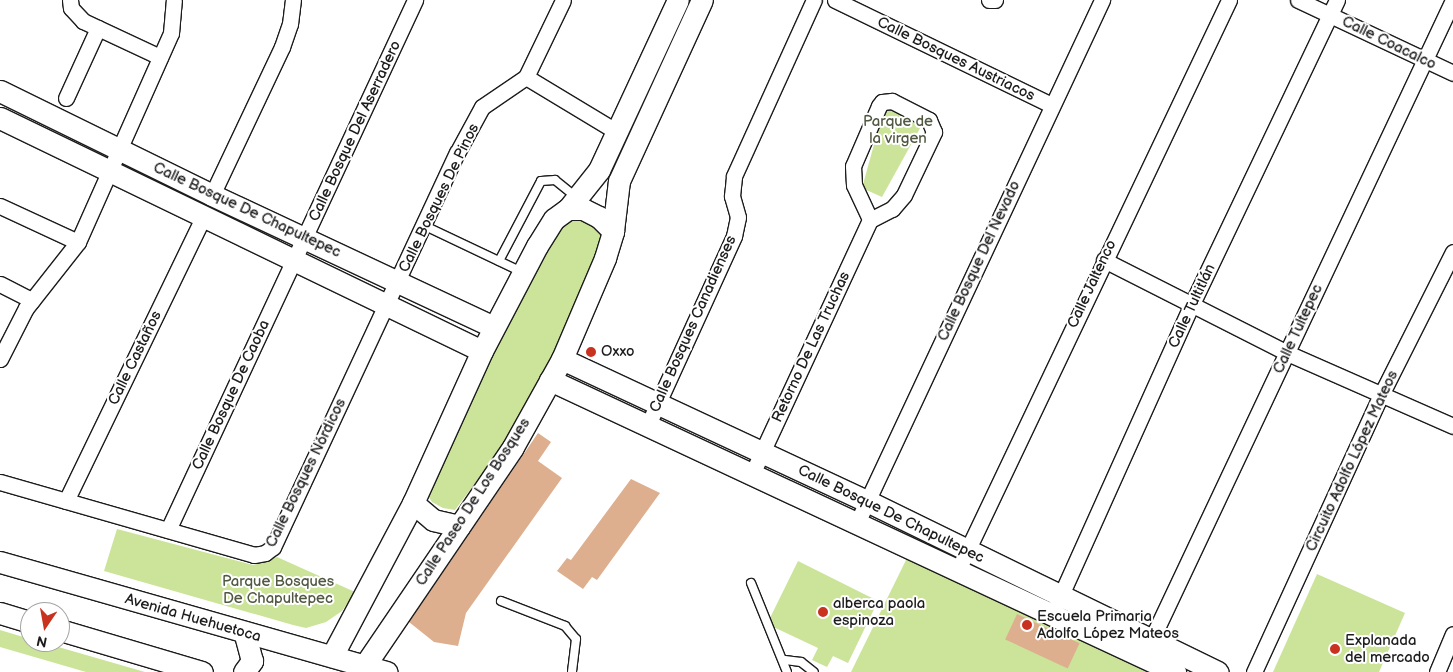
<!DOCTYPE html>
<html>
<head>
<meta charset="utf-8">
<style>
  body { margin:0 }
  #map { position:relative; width:1453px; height:672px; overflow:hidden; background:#fff; font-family:"Balsamiq Sans",sans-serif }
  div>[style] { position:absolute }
  .green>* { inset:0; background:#cbe49a }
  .building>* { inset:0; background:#ddaf8e; transform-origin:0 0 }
  .roads { filter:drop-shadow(1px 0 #1c1c1c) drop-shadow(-1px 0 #1c1c1c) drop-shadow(0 1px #1c1c1c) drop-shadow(0 -1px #1c1c1c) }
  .lane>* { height:8px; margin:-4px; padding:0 4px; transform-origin:4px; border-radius:4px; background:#fff }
  .street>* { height:15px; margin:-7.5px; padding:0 7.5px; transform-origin:7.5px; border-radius:7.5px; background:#fff }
  .secondary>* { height:21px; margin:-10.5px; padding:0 10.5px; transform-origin:10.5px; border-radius:10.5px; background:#fff }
  .dots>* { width:14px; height:14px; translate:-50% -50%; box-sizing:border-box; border:2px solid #fff; border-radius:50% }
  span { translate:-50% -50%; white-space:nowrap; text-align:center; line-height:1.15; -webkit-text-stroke:4px #fff; paint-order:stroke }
  .street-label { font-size:15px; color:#1c1c1c }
  .park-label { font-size:15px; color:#515842 }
  .poi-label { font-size:15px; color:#1c1c1c }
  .left { translate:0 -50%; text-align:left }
  .north { position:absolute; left:20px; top:602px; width:50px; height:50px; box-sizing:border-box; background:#fff; border:1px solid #a4a4a4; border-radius:50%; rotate:192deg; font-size:14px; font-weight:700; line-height:20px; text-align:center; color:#1c1c1c }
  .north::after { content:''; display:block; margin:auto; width:18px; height:22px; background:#c8321e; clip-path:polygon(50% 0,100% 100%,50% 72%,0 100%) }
</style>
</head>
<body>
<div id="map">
  <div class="green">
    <i style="clip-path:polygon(886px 101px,924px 121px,882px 197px,862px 188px)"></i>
    <i style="clip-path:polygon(579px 215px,613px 241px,506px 442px,455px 510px,443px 508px,432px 502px,423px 488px,562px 218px)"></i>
    <i style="clip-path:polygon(117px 529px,253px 565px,277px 557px,355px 592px,342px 611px,326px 622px,306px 628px,293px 625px,104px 571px)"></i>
    <i style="clip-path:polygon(907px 558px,1165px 672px,851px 672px)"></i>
    <i style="clip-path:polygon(798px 561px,878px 601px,848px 663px,833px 656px,827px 667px,812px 660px,818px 648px,767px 624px)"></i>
    <i style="clip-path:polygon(1317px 574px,1405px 613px,1379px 672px,1273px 672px)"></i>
    <i style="clip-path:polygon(0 630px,30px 639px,30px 642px,41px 642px,145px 672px,86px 672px,0 647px)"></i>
  </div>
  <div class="building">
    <i style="clip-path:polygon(538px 433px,551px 442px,538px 461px,562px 478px,466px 613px,458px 646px,434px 642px,409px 622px)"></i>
    <i style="clip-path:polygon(631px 479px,660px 493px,597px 580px,592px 577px,583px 589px,557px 571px,567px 558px,571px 560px)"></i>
    <i style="left:1017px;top:614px;width:69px;height:28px;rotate:25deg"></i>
  </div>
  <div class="roads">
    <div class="lane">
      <i style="left:425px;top:226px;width:107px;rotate:25.4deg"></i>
      <i style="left:499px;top:261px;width:90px;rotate:-62.3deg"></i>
      <i style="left:541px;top:181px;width:14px;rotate:-4deg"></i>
      <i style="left:555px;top:180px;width:27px;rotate:39deg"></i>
      <i style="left:751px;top:583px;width:96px;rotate:68deg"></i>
      <i style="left:501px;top:601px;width:69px;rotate:21.3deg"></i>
      <i style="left:565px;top:626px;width:17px;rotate:50deg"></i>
      <i style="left:576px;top:639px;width:33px;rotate:97deg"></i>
      <i style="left:785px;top:660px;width:16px;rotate:7deg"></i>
      <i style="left:801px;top:662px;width:16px;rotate:38deg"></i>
    </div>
    <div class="street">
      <i style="left:70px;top:0;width:8px;rotate:83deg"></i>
      <i style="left:71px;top:8px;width:18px;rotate:47deg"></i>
      <i style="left:83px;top:21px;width:85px;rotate:25.1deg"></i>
      <i style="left:835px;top:0;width:240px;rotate:25.9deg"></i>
      <i style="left:989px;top:0;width:6px"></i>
      <i style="left:1298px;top:0;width:171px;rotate:25.2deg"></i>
      <i style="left:526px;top:77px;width:106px;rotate:31.1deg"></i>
      <i style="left:66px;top:98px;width:77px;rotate:-65.4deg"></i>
      <i style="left:212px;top:195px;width:164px;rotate:-64.7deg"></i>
      <i style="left:282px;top:47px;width:24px;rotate:-71deg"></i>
      <i style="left:290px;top:24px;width:24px;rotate:-83deg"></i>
      <i style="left:0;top:206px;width:86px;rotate:24.8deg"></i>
      <i style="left:1104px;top:260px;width:205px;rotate:26.9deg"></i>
      <i style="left:1287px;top:353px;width:181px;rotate:23.7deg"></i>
      <i style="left:0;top:284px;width:36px;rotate:27deg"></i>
      <i style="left:0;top:359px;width:57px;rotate:-63deg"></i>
      <i style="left:26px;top:308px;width:84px;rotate:-51.8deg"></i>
      <i style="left:78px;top:242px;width:229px;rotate:-66deg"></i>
      <i style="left:171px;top:33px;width:33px;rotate:-85deg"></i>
      <i style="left:648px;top:425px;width:208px;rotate:-65.5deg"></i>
      <i style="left:734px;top:236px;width:19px;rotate:-78deg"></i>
      <i style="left:738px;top:217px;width:22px;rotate:-106deg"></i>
      <i style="left:732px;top:196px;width:20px;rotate:-84deg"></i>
      <i style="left:734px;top:176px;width:193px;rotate:-65.6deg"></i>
      <i style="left:752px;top:474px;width:280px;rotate:-65.1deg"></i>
      <i style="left:870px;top:220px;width:25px;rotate:-27deg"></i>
      <i style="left:892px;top:209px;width:18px;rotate:-49deg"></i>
      <i style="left:904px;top:195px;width:70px;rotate:-64.5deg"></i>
      <i style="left:934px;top:132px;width:13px;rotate:-113deg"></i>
      <i style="left:929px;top:120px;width:42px;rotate:-152.8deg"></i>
      <i style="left:892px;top:101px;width:10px;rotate:174deg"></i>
      <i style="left:882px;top:102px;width:5px;rotate:127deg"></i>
      <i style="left:879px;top:106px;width:65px;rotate:113.4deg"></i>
      <i style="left:853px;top:166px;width:19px;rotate:87deg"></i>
      <i style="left:854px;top:185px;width:38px;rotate:65deg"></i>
      <i style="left:0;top:482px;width:264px;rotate:16deg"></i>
      <i style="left:254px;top:555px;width:11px;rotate:-10deg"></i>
      <i style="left:265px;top:553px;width:10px;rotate:-37deg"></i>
      <i style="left:273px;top:547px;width:435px;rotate:-65deg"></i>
      <i style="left:457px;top:153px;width:52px;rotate:-61.5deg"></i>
      <i style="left:482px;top:107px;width:53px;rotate:-34.3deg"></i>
      <i style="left:526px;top:77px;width:85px;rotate:-64.3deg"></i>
      <i style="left:66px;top:501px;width:318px;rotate:-64.2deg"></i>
      <i style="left:857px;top:523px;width:578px;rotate:-64.9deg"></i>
      <i style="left:168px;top:530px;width:585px;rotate:-65.01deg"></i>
      <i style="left:958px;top:570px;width:631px;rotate:-64.57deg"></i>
      <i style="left:1057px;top:604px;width:327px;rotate:-65.8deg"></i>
      <i style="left:1191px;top:306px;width:339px;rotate:-64.5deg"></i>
      <i style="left:1148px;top:647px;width:715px;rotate:-64.76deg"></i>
      <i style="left:1254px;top:672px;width:305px;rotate:-65.4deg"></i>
      <i style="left:1381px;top:395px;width:160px;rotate:-63.3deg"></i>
      <i style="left:1437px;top:672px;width:41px;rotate:-67.2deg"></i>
    </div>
    <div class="secondary">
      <i style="left:0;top:91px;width:236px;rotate:26.1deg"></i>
      <i style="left:212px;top:195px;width:311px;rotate:25.1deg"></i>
      <i style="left:0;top:118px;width:535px;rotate:25.8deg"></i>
      <i style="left:568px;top:209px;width:15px"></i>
      <i style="left:583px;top:209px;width:18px;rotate:27deg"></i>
      <i style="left:599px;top:217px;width:20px;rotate:45deg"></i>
      <i style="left:562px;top:359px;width:336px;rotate:25deg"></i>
      <i style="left:867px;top:501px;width:390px;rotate:26deg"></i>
      <i style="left:550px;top:380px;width:690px;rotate:25.04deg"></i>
      <i style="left:413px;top:503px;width:26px;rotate:40deg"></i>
      <i style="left:433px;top:520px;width:27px;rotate:13deg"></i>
      <i style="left:0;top:562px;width:402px;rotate:15.9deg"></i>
      <i style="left:0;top:613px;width:31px;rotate:17deg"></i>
      <i style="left:60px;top:630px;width:148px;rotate:16.5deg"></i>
      <i style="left:332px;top:656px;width:173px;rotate:-62.1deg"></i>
      <i style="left:413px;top:503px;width:167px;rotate:-65.6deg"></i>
      <i style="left:482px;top:351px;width:119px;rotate:-62.4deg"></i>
      <i style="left:537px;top:246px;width:32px;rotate:-58deg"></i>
      <i style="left:554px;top:219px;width:17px;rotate:-36deg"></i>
      <i style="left:568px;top:209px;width:50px;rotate:-51.5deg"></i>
      <i style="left:599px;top:170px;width:187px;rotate:-65.1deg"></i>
      <i style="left:365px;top:665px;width:263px;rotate:-55.8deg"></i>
      <i style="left:513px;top:447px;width:101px;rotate:-60.9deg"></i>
      <i style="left:562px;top:359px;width:110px;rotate:-66.9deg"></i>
      <i style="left:605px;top:258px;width:28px;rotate:-73deg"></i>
      <i style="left:613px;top:231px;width:50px;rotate:-83.2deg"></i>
      <i style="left:619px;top:181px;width:199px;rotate:-65.4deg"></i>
      <i style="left:244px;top:672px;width:14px;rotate:-54deg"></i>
      <i style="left:252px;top:661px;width:30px;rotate:-105deg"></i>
    </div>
  </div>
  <div class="dots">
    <i style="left:591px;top:352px;background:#c8321e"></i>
    <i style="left:823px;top:612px;background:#c8321e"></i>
    <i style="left:1027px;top:625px;background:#c8321e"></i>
    <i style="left:1335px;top:649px;background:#c8321e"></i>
  </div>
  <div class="street-label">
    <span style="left:1389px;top:43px;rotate:26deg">Calle Coacalco</span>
    <span style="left:956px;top:59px;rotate:26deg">Calle Bosques Austriacos</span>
    <span style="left:355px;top:131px;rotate:-65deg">Calle Bosque Del Aserradero</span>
    <span style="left:439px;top:198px;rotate:-64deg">Calle Bosques De Pinos</span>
    <span style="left:247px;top:210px;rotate:25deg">Calle Bosque De Chapultepec</span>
    <span style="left:979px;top:261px;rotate:-65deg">Calle Bosque Del Nevado</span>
    <span style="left:1092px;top:284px;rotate:-65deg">Calle Jaltenco</span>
    <span style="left:1192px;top:306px;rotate:-65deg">Calle Tultitlán</span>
    <span style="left:693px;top:324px;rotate:-66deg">Calle Bosques Canadienses</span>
    <span style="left:1298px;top:329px;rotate:-65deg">Calle Tultepec</span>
    <span style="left:811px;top:347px;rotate:-65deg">Retorno De Las Truchas</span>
    <span style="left:135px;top:358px;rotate:-64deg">Calle Castaños</span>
    <span style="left:231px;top:395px;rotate:-65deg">Calle Bosque De Caoba</span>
    <span style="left:1352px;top:461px;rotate:-65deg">Circuito Adolfo López Mateos</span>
    <span style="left:306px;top:473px;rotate:-64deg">Calle Bosques Nórdicos</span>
    <span style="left:473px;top:502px;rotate:-57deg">Calle Paseo De Los Bosques</span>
    <span style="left:891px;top:514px;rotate:26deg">Calle Bosque De Chapultepec</span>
    <span style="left:193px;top:618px;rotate:16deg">Avenida Huehuetoca</span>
  </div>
  <div class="park-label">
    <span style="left:898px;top:130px">Parque de<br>la virgen</span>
    <span style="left:278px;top:590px">Parque Bosques<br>De Chapultepec</span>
  </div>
  <div class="poi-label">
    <span class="left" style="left:601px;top:352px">Oxxo</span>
    <span class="left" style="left:833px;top:612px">alberca paola<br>espinoza</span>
    <span class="left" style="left:1037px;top:625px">Escuela Primaria<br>Adolfo López Mateos</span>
    <span class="left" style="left:1345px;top:649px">Explanada<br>del mercado</span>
  </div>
  <div class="north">N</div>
</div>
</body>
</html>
